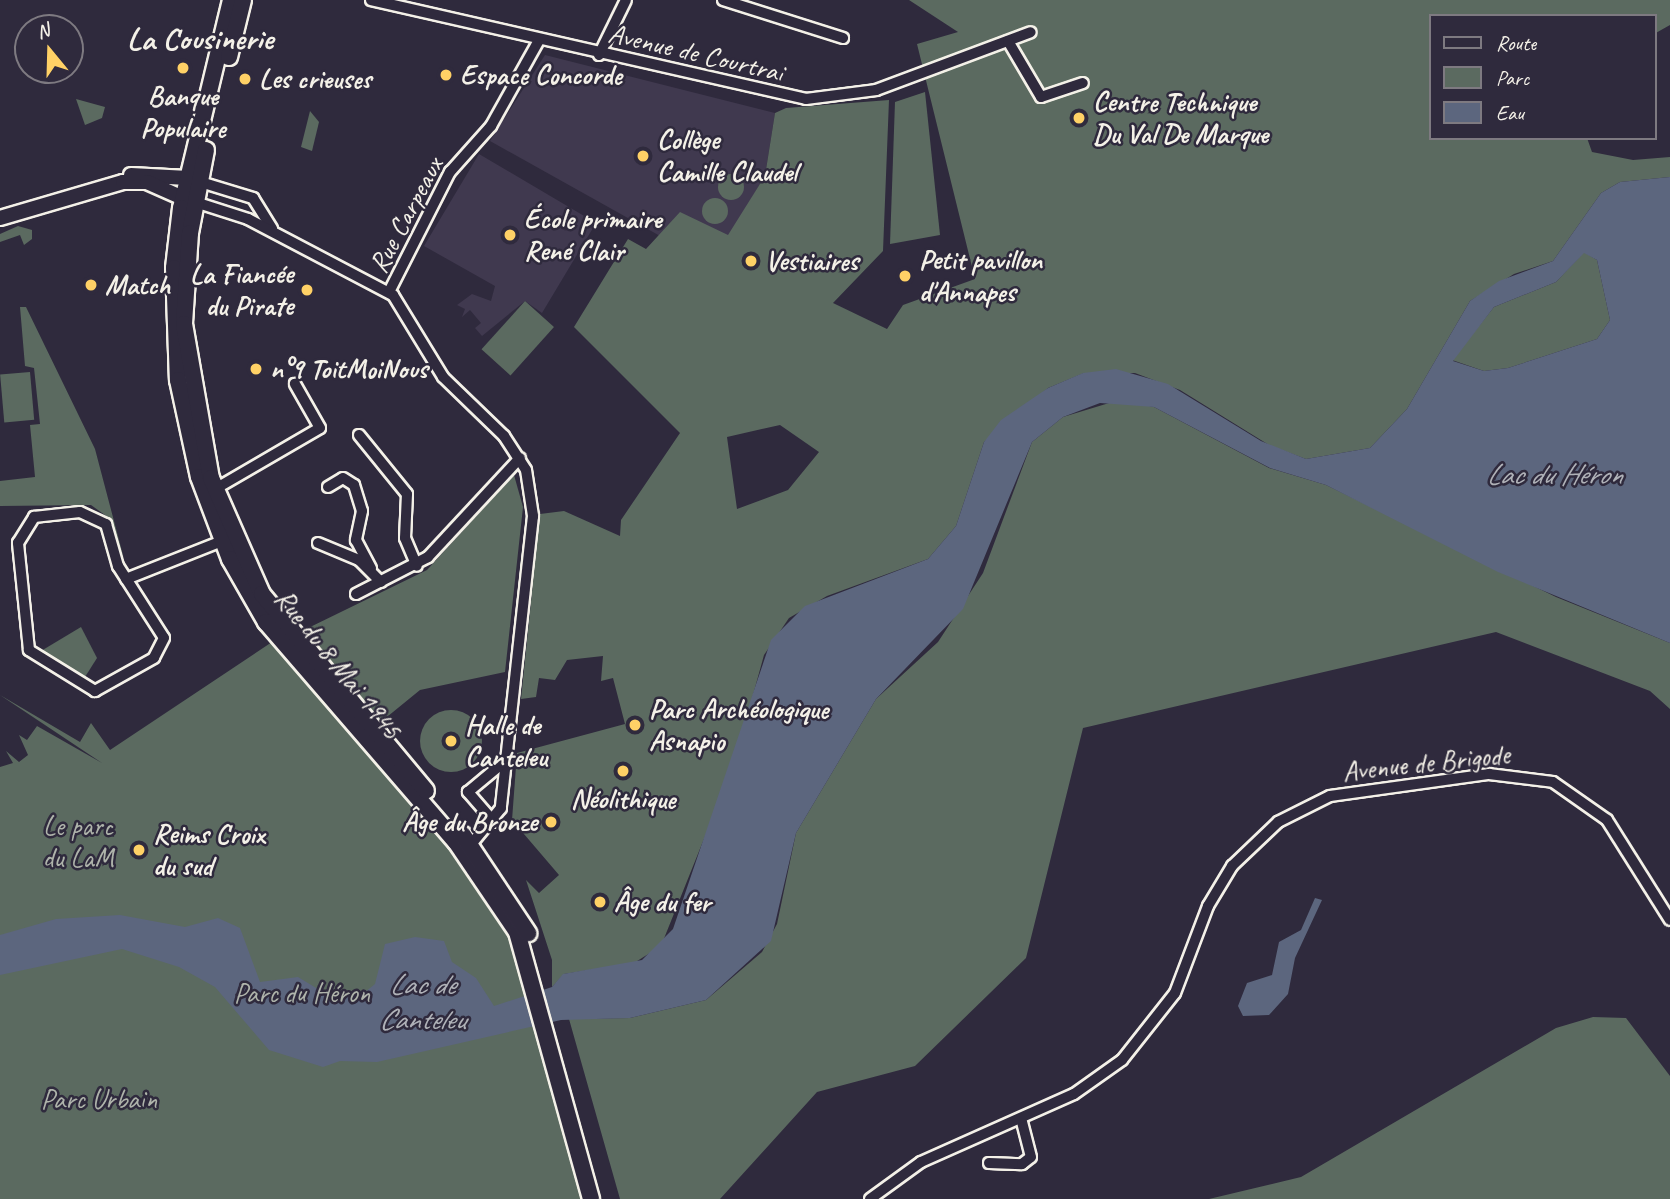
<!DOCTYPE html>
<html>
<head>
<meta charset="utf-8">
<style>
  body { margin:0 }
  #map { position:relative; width:1670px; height:1199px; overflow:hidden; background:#2f2a3d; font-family:Caveat,sans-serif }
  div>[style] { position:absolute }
  .built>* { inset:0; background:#40394f }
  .green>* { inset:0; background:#5b6a60; transform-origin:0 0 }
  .round { border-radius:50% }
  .water>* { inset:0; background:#5c667e }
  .roads { filter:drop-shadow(2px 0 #f4f1e8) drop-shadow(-2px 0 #f4f1e8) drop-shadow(0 2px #f4f1e8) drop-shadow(0 -2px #f4f1e8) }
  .minor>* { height:10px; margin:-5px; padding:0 5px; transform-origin:5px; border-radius:5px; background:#2f2a3d }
  .tertiary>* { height:14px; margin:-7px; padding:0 7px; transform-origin:7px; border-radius:7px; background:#2f2a3d }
  .secondary>* { height:16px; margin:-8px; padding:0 8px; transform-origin:8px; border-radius:8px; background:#2f2a3d }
  .dots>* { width:19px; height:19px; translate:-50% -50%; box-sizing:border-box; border:4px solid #2f2a3d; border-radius:50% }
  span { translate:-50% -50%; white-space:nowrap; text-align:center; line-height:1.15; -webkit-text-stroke:5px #2f2a3d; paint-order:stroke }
  .street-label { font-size:28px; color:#f4f1e8 }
  .poi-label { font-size:28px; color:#f4f1e8; font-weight:700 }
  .left { translate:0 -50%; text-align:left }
  .right { translate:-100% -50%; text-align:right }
  .park-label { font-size:28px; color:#afb4ab }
  .water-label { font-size:30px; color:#b0b2b8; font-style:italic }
  .quarter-label { font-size:32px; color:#f4f1e8; font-weight:700 }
  .legend { position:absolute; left:1429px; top:14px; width:228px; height:126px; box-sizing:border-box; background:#2f2a3d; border:2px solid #7e7a81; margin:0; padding:9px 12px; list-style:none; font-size:21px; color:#f4f1e8 }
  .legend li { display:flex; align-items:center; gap:14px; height:35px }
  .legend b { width:35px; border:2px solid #7e7a81 }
  .north { position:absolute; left:14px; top:14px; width:70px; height:70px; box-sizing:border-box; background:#2f2a3d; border:2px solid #7e7a81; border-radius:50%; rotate:341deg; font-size:19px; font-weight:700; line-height:28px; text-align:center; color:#f4f1e8 }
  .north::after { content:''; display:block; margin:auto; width:24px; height:32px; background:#ffd166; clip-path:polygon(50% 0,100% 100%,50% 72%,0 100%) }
</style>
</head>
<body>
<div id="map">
  <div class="built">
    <i style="clip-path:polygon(545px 55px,775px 113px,765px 176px,712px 265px,490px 141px)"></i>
    <i style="clip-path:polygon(479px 154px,596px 223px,542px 313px,525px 301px,482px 336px,475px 328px,481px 323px,470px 310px,462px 317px,465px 309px,457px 305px,472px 294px,491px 301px,495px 286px,424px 246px)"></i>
  </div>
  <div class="green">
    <i style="clip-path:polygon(evenodd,909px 0,1670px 0,1670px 25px,1654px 34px,1654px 16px,1430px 16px,1430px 138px,1587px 138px,1592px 152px,1633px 160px,1670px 157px,1670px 177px,1620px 182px,1601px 193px,1553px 261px,1514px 274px,1470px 301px,1407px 409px,1370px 448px,1306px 459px,1269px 445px,1180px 390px,1135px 373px,1084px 373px,1048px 388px,984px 442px,956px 526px,928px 559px,827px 596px,789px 618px,764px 655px,734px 764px,661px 946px,634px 963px,564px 974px,552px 987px,552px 960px,526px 880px,539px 893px,559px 875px,512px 820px,517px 753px,625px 724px,613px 678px,601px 681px,603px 656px,567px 660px,555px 680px,539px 678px,536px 697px,521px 699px,540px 514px,564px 511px,620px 536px,621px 520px,680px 433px,574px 327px,628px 239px,646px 249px,680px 212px,728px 235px,765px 176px,775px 113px,786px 108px,889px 100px,883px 251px,833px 303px,887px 329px,903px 305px,975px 279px,917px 44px,958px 32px,909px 0,780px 425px,819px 452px,788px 490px,737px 509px,727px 437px,780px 425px)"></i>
    <i style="clip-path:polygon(925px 92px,940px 235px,890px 244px,895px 102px)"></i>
    <i style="clip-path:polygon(76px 99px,105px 107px,102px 118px,85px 125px)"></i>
    <i style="clip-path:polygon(310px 111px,319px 122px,312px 151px,301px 147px)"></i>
    <i class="round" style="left:718px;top:174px;width:26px;height:26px"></i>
    <i class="round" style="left:702px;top:198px;width:26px;height:26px"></i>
    <i style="clip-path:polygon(18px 226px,32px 230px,32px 239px,24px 245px,20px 235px,0 242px,0 234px)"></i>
    <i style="clip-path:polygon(1584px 252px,1597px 260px,1610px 320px,1597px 339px,1508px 368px,1484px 371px,1452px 360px,1494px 307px,1556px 282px)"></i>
    <i style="left:525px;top:301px;width:39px;height:65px;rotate:42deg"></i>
    <i style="clip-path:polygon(20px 307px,26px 307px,95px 449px,124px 559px,109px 518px,91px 505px,0 506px,0 481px,35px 477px,30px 425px,40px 424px,34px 368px,25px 366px)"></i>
    <i style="left:30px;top:372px;width:48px;height:30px;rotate:85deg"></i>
    <i style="clip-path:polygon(1119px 400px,1154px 407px,1269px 468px,1326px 485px,1556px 597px,1670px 643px,1670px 709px,1650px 691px,1496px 632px,1083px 728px,1026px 958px,915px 1066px,817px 1092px,720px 1199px,620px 1199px,569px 1019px,630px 1018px,706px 1000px,762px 952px,777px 924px,796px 833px,876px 699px,938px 642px,983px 573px,1032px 442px,1063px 417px)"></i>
    <i style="clip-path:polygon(514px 475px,523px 507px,505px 672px,420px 690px,382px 721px,304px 630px,427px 570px)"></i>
    <i style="clip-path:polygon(81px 627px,97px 658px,85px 677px,41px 651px)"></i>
    <i style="clip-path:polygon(272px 642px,458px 854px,512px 933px,584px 1199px,0 1199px,0 767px,13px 763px,6px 751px,19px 762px,28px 755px,19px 735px,27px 740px,37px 726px,102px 763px,0 695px,80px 742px,91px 723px,110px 750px)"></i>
    <i class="round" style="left:420px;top:710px;width:62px;height:62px"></i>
    <i style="clip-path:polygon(1593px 1017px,1626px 1018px,1670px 1076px,1670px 1199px,1209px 1199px,1301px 1177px,1556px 1028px)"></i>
  </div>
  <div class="water">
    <i style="clip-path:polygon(evenodd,1670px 177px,1670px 643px,1498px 572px,1326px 485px,1270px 468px,1154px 407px,1100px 403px,1063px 417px,1032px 442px,963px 609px,876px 699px,796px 833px,771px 941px,706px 1000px,630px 1018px,561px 1020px,377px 1062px,340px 1061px,323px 1067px,269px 1050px,215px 987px,179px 967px,122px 949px,0 975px,0 935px,56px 919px,120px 915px,185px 927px,218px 918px,240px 928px,260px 982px,298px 977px,331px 997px,364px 993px,375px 984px,385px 944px,415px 937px,444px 941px,452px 962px,476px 978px,494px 1006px,552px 987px,563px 974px,642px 960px,673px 929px,771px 640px,805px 606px,928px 559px,956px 526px,984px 442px,1001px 420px,1048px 388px,1083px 373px,1116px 369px,1168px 384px,1261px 441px,1306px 459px,1370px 448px,1407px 409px,1470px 301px,1499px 281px,1553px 261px,1601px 193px,1620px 182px,1670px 177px,1584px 253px,1597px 260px,1610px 320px,1597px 339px,1508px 368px,1484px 371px,1453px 361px,1494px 307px,1556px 282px,1584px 253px)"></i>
    <i style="clip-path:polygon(1315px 898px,1322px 900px,1295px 958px,1288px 994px,1269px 1015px,1243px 1016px,1238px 1006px,1247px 983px,1272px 975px,1279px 942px,1301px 930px)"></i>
  </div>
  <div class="roads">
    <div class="minor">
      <i style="left:371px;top:0;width:446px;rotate:12.8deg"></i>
      <i style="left:806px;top:99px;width:71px;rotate:-7.3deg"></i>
      <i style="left:876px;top:90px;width:165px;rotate:-20.5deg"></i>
      <i style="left:723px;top:0;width:126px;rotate:17.6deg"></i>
      <i style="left:1008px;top:41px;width:65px;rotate:59.5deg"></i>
      <i style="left:1041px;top:97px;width:44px;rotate:-18.4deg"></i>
      <i style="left:599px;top:55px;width:61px;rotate:-63.9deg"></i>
      <i style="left:194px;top:180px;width:62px;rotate:17deg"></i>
      <i style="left:253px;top:198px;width:36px;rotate:58deg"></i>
      <i style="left:192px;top:201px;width:59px;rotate:17.8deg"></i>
      <i style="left:248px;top:219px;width:164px;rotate:27.7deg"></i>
      <i style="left:393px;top:295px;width:96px;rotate:58.6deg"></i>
      <i style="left:443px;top:377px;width:85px;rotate:44deg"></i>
      <i style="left:504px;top:436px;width:40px;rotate:57.1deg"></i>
      <i style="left:526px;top:470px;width:47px;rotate:81.3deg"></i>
      <i style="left:533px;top:516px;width:294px;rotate:96.3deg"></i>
      <i style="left:501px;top:808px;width:52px;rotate:129.5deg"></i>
      <i style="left:389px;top:292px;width:135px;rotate:-63.1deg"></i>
      <i style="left:450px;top:172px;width:62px;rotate:-48.3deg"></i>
      <i style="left:491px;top:126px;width:98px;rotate:-60.8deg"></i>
      <i style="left:359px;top:435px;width:76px;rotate:50.9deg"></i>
      <i style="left:407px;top:494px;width:44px;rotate:92.6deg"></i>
      <i style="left:405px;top:538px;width:30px;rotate:67deg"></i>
      <i style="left:328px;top:487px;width:17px;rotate:-31deg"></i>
      <i style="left:343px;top:478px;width:13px;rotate:32deg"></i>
      <i style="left:354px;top:485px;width:27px;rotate:73deg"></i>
      <i style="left:362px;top:511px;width:30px;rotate:102deg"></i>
      <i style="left:356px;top:540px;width:32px;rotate:62deg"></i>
      <i style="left:210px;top:492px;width:127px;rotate:-30.2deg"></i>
      <i style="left:320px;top:428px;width:51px;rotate:-119.6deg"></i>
      <i style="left:80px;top:512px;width:29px;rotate:25deg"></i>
      <i style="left:106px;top:524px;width:44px;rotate:74.1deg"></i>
      <i style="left:118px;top:566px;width:85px;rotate:57.4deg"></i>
      <i style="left:164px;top:638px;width:22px;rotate:117deg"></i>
      <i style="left:154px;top:658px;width:68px;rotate:150.8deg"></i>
      <i style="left:95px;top:691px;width:78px;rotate:-148.2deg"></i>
      <i style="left:29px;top:650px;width:108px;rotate:-95.9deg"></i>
      <i style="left:18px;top:543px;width:31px;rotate:-58deg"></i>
      <i style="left:34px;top:517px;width:46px;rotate:-6.2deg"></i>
      <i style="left:318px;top:543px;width:44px;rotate:22.5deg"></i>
      <i style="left:359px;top:560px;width:31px;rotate:45deg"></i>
      <i style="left:126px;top:579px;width:109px;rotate:-21.6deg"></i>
      <i style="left:356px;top:594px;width:81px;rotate:-27.2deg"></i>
      <i style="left:428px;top:557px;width:135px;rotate:-47.1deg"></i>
      <i style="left:494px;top:822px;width:40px;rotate:-131deg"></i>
      <i style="left:468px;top:792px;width:47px;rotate:-39.8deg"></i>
      <i style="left:989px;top:1163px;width:33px;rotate:2deg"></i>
      <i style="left:1022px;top:1164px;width:11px;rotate:-38deg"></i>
      <i style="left:1031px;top:1157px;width:40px;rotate:-104.4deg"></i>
      <i style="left:870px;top:1199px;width:63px;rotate:-36deg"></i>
      <i style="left:921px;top:1162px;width:167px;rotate:-24deg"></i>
      <i style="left:1074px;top:1094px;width:59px;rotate:-35.3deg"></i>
      <i style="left:1122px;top:1060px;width:85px;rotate:-51.7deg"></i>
      <i style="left:1175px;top:993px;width:93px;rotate:-69.2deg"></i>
      <i style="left:1208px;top:906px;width:47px;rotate:-59deg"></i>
      <i style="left:1232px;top:866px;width:64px;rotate:-43.7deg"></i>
      <i style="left:1278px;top:822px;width:58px;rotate:-26.6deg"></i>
      <i style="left:1330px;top:796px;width:161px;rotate:-7.9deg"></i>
      <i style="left:1489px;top:774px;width:64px;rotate:7.1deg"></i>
      <i style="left:1553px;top:782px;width:66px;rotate:35.1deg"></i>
      <i style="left:1607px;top:820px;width:118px;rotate:57.8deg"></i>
    </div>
    <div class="tertiary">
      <i style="left:131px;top:175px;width:57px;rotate:3deg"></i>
      <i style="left:0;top:218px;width:128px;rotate:-16.3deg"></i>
      <i style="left:123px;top:182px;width:24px"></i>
      <i style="left:147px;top:182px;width:39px;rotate:24deg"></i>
    </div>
    <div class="secondary">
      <i style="left:231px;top:0;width:214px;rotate:103.5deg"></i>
      <i style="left:181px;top:208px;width:60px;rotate:96.7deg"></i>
      <i style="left:174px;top:268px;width:112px;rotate:88deg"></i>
      <i style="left:178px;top:380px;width:99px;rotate:77.8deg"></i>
      <i style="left:199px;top:477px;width:88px;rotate:69.3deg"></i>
      <i style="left:230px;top:559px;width:73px;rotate:60.3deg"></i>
      <i style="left:266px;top:622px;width:291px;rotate:49.2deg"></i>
      <i style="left:456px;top:842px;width:109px;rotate:55.9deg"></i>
      <i style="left:517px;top:932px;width:277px;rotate:74.5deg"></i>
      <i style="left:229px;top:57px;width:59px;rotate:-76.2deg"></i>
      <i style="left:206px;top:150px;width:85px;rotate:100.9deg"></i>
      <i style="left:190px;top:233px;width:91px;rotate:93.8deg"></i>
      <i style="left:184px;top:324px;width:156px;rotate:80.1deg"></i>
      <i style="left:211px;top:478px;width:127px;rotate:66.3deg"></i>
      <i style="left:262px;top:594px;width:256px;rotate:50.2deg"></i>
      <i style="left:463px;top:835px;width:118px;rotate:56.4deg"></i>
    </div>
  </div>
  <div class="dots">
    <i style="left:183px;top:68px;background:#ffd166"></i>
    <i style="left:446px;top:75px;background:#ffd166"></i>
    <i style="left:245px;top:79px;background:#ffd166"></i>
    <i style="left:1079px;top:118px;background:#ffd166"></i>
    <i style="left:643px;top:156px;background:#ffd166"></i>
    <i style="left:510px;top:235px;background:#ffd166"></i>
    <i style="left:751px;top:261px;background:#ffd166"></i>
    <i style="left:905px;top:276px;background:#ffd166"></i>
    <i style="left:91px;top:285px;background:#ffd166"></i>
    <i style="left:307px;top:290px;background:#ffd166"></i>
    <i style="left:256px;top:369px;background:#ffd166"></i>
    <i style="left:635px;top:725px;background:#ffd166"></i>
    <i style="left:451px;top:741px;background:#ffd166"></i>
    <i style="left:623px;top:771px;background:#ffd166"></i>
    <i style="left:551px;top:822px;background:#ffd166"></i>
    <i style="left:139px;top:850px;background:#ffd166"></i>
    <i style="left:600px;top:902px;background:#ffd166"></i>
  </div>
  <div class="street-label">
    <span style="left:696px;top:53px;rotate:13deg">Avenue de Courtrai</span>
    <span style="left:406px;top:215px;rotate:-62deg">Rue Carpeaux</span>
    <span style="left:338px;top:664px;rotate:51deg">Rue du 8 Mai 1945</span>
    <span style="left:1426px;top:763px;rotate:-6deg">Avenue de Brigode</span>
  </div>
  <div class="poi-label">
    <span class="left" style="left:460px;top:75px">Espace Concorde</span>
    <span class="left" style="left:259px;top:79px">Les crieuses</span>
    <span style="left:183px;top:112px">Banque<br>Populaire</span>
    <span class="left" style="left:1093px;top:118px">Centre Technique<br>Du Val De Marque</span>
    <span class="left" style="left:657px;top:156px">Collège<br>Camille Claudel</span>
    <span class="left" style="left:524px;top:235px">École primaire<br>René Clair</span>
    <span class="left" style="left:919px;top:276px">Petit pavillon<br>d'Annapes</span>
    <span class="left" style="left:765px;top:261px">Vestiaires</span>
    <span class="right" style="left:293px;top:290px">La Fiancée<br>du Pirate</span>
    <span class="left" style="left:105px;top:285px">Match</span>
    <span class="left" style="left:270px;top:369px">n°9 ToitMoiNous</span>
    <span class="left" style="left:649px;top:725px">Parc Archéologique<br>Asnapio</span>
    <span class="left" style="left:465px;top:741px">Halle de<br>Canteleu</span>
    <span style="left:623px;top:799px">Néolithique</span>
    <span class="right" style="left:537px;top:822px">Âge du Bronze</span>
    <span class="left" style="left:153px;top:850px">Reims Croix<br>du sud</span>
    <span class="left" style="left:614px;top:902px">Âge du fer</span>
  </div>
  <div class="park-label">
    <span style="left:78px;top:842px">Le parc<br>du LaM</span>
    <span style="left:302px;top:993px">Parc du Héron</span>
    <span style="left:99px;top:1099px">Parc Urbain</span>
  </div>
  <div class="water-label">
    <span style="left:1554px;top:474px">Lac du Héron</span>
    <span style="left:422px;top:1001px">Lac de<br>Canteleu</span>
  </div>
  <div class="quarter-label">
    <span style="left:200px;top:39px">La Cousinerie</span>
  </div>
  <ul class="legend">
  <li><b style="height:9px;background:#2f2a3d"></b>Route</li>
  <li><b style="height:19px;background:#5b6a60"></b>Parc</li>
  <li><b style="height:19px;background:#5c667e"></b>Eau</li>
  </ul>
  <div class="north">N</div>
</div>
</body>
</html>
